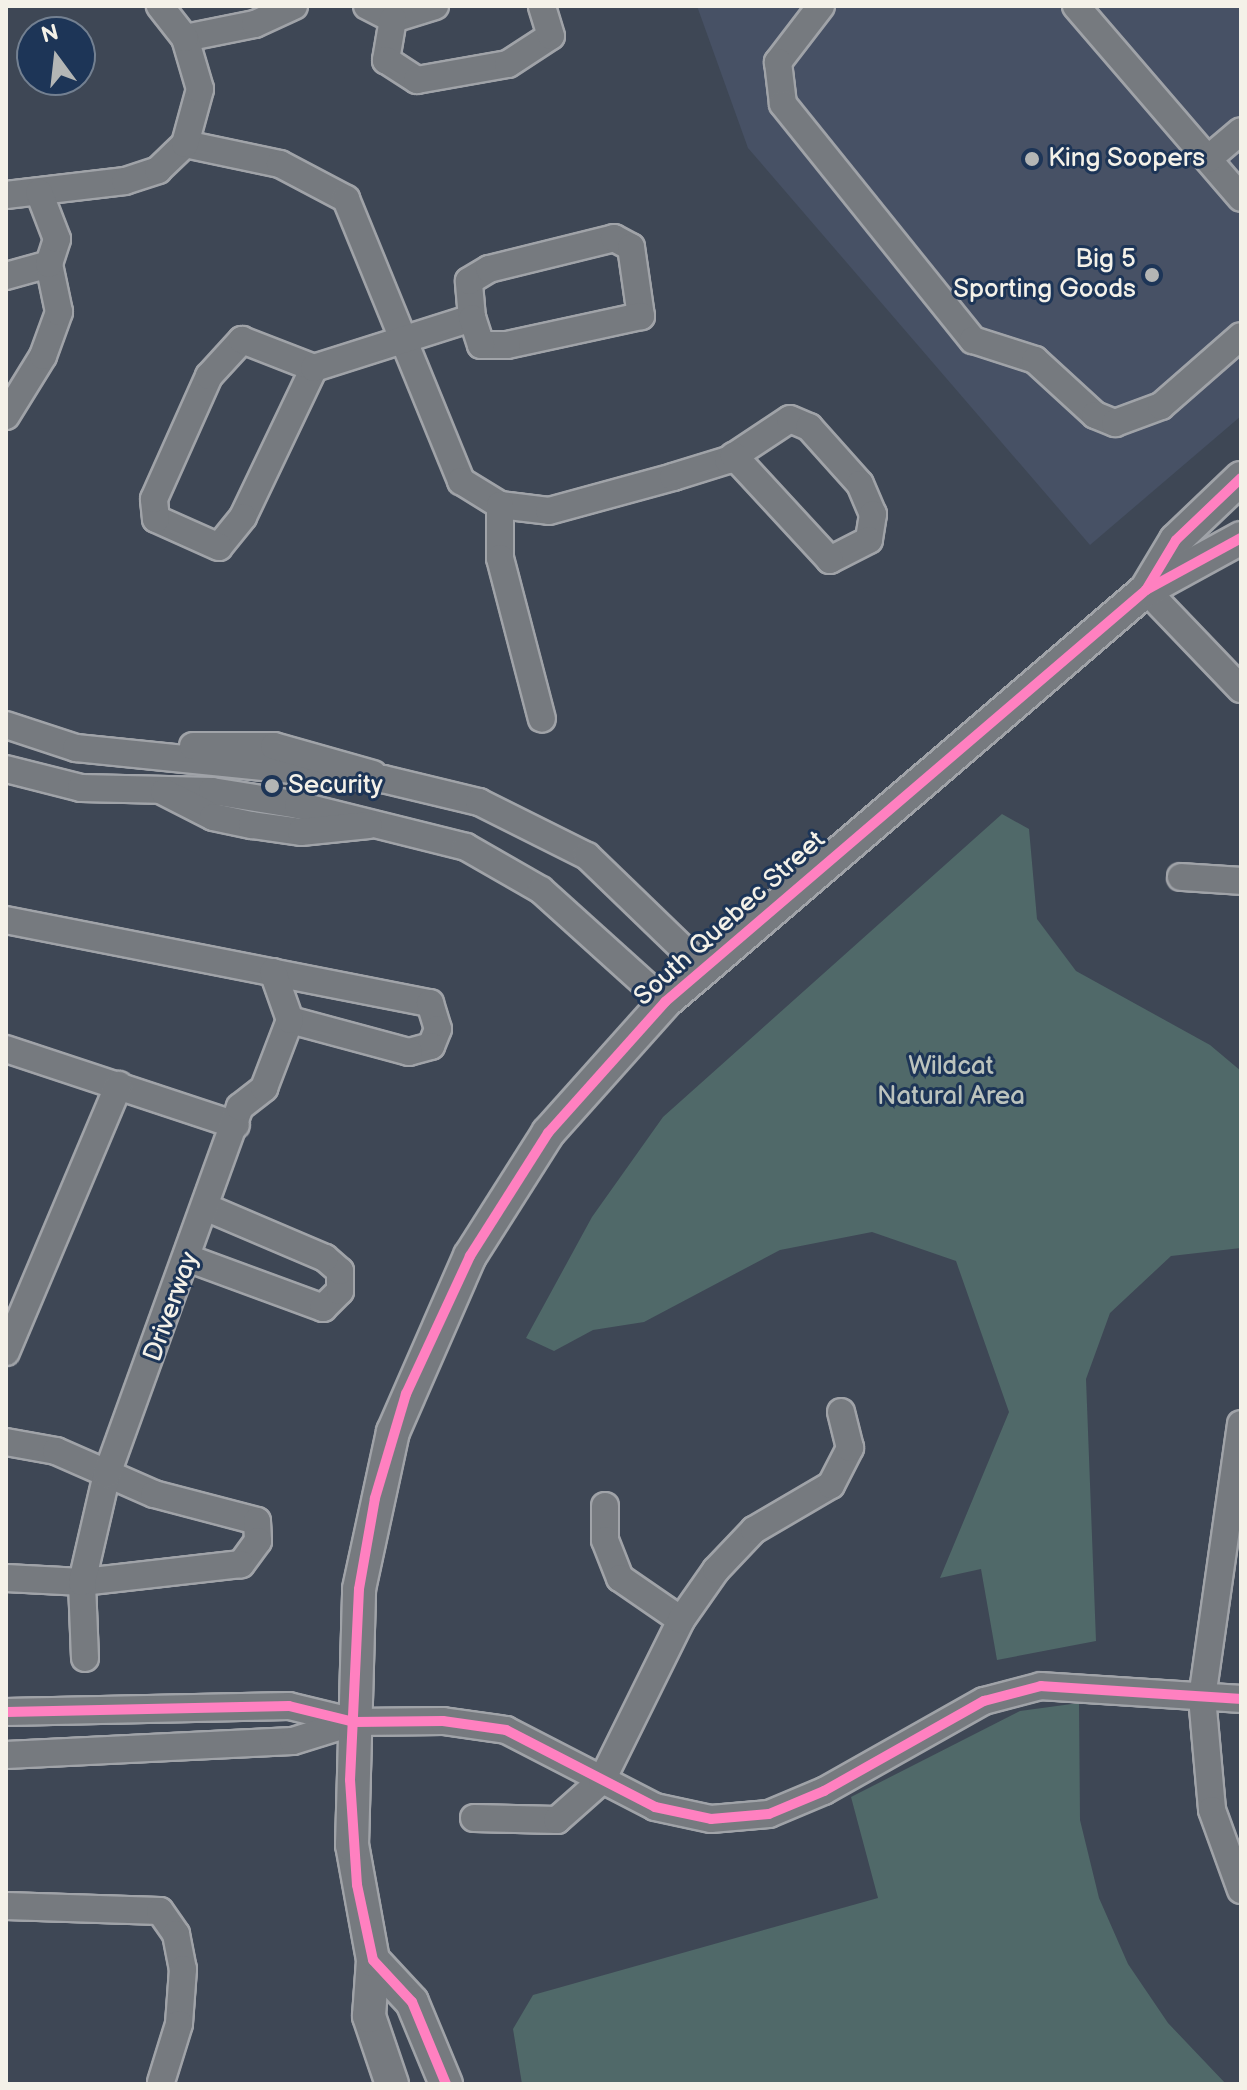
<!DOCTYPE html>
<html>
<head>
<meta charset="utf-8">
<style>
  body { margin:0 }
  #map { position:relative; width:1247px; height:2090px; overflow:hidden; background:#3e4755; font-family:"Balsamiq Sans",sans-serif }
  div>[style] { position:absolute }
  .built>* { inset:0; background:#475165 }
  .green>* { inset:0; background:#506969 }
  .roads { filter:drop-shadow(2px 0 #a0a3a8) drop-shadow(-2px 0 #a0a3a8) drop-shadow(0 2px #a0a3a8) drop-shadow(0 -2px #a0a3a8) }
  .minor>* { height:26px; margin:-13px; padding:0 13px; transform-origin:13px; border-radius:13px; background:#767a7f }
  .major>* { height:32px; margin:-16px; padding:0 16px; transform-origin:16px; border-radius:16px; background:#767a7f }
  .cycleway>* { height:10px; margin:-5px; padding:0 5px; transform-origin:5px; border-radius:5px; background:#ff80c0 }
  .dots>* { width:22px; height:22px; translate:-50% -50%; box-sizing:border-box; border:4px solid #1d3557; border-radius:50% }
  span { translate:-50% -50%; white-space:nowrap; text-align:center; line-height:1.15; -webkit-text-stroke:6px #1d3557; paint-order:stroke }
  .poi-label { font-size:26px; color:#f4f1e8 }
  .left { translate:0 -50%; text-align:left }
  .right { translate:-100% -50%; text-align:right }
  .street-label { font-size:26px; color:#f4f1e8 }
  .park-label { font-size:26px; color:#bcc3bd }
  .frame { position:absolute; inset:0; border:8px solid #f4f1e8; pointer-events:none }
  .north { position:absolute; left:16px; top:16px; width:80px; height:80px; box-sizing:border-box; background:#1d3557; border:2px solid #738091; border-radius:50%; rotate:345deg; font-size:22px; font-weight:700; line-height:32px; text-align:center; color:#f4f1e8 }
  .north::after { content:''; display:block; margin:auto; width:28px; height:36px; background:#b4b6b5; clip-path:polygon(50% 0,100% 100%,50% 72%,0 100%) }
</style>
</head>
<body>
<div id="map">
  <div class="built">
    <i style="clip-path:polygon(697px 6px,1241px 6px,1241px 416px,1090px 545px,748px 148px)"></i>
  </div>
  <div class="green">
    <i style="clip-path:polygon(1002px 814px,1029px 829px,1037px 919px,1076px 971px,1210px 1045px,1241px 1071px,1241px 1248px,1171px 1256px,1110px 1313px,1086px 1379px,1096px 1641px,997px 1660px,981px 1569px,940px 1578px,1009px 1412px,956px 1261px,872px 1232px,780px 1250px,644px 1322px,593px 1330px,554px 1351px,526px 1338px,592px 1217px,663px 1117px)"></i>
    <i style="clip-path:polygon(1079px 1703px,1080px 1820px,1099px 1898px,1128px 1964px,1168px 2023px,1226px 2084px,522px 2084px,513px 2029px,533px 1995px,878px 1898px,851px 1797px,1020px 1711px)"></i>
  </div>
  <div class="roads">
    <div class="minor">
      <i style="left:367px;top:6px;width:29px;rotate:27deg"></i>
      <i style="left:393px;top:19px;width:44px;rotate:-17.2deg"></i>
      <i style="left:821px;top:6px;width:71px;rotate:127.5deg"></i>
      <i style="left:778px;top:62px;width:42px;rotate:83.2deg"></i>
      <i style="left:783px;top:104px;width:303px;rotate:51.2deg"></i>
      <i style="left:973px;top:340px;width:65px;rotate:17.9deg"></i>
      <i style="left:1035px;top:360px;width:81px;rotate:42.5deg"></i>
      <i style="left:1095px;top:415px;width:22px;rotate:22deg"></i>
      <i style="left:1115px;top:423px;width:49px;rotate:-20.3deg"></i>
      <i style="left:1161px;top:406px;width:106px;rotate:-41.2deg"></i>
      <i style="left:1076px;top:6px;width:253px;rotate:49.3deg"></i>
      <i style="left:393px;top:19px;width:42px;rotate:99.7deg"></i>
      <i style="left:386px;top:60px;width:37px;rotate:33deg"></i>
      <i style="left:417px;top:80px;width:92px;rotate:-10deg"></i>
      <i style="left:508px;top:64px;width:51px;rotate:-33.1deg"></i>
      <i style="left:551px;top:36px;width:31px;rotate:-107deg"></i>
      <i style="left:185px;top:38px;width:71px;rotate:-11.3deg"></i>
      <i style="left:255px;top:24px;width:43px;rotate:-24.8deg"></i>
      <i style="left:185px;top:144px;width:97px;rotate:11.9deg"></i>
      <i style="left:280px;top:164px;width:75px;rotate:27.9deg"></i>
      <i style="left:346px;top:199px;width:305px;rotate:67.8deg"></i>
      <i style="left:461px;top:481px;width:46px;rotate:31.6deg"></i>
      <i style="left:500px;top:505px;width:49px;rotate:7deg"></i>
      <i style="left:549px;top:511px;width:129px;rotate:-15.3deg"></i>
      <i style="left:673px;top:477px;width:58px;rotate:-17.2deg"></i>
      <i style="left:728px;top:460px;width:74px;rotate:-33.5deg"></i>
      <i style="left:790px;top:419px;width:21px;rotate:23deg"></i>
      <i style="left:809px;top:427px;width:76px;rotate:48.2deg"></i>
      <i style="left:860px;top:484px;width:33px;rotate:67deg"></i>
      <i style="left:873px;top:514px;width:26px;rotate:99deg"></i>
      <i style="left:869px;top:540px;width:44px;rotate:152.9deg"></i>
      <i style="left:830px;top:560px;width:142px;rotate:-132.7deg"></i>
      <i style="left:1208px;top:159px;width:43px;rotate:-40.3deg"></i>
      <i style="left:6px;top:195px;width:120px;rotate:-6.7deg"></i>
      <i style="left:125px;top:181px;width:35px;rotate:-18deg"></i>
      <i style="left:158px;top:170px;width:37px;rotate:-44deg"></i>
      <i style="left:185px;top:144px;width:57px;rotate:-74.7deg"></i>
      <i style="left:200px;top:89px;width:53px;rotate:-106.4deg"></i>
      <i style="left:185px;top:38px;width:41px;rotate:-128deg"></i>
      <i style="left:6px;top:276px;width:45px;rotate:-15.6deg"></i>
      <i style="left:314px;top:368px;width:165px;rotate:115.5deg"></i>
      <i style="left:243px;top:517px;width:38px;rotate:129deg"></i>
      <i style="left:219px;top:547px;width:69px;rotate:-156deg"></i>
      <i style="left:156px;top:519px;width:20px;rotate:-96deg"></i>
      <i style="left:154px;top:499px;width:135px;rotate:-65.9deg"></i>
      <i style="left:209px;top:376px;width:49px;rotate:-47.5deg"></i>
      <i style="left:242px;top:340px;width:77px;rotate:21.3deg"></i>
      <i style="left:314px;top:368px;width:166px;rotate:-17.6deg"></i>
      <i style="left:472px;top:318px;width:37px;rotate:-95deg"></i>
      <i style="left:469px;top:281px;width:23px;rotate:-31deg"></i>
      <i style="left:489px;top:269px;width:129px;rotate:-13.9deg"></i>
      <i style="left:614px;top:238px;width:19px;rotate:28deg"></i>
      <i style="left:631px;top:247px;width:70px;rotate:81.8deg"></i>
      <i style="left:641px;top:316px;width:137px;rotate:167.8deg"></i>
      <i style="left:507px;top:345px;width:26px;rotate:180deg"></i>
      <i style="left:481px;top:345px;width:28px;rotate:-108deg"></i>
      <i style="left:6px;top:416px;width:70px;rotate:-58.3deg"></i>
      <i style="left:43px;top:356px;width:47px;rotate:-70deg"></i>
      <i style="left:59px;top:312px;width:49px;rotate:-101.8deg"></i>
      <i style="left:49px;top:264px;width:26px;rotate:-72deg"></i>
      <i style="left:57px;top:239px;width:50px;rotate:-111deg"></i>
      <i style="left:500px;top:505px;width:53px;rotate:90deg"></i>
      <i style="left:500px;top:558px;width:166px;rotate:75.4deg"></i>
      <i style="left:1146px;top:590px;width:137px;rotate:46.2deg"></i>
      <i style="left:6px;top:725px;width:74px;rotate:18.2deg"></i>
      <i style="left:76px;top:748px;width:309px;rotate:5.8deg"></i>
      <i style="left:383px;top:779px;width:99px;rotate:13.5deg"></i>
      <i style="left:479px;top:802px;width:121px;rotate:26.6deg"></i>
      <i style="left:587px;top:856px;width:161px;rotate:44deg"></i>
      <i style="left:193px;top:746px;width:81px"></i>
      <i style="left:274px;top:746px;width:103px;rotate:15.8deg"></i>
      <i style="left:6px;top:769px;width:77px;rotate:14.2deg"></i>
      <i style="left:81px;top:788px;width:131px;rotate:1.3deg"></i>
      <i style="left:212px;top:791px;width:87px;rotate:9.2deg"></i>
      <i style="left:298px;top:805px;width:173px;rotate:14deg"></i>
      <i style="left:466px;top:847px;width:86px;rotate:29.8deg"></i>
      <i style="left:541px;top:890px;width:167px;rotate:42.1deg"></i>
      <i style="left:164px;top:792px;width:55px;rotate:27deg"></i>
      <i style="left:213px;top:817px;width:40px;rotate:12deg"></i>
      <i style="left:252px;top:825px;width:49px;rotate:8.1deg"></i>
      <i style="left:301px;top:832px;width:68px;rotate:-5.9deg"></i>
      <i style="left:1181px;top:877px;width:60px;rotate:3.8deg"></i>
      <i style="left:6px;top:920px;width:432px;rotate:11.1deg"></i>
      <i style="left:430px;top:1003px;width:27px;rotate:73deg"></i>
      <i style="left:438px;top:1029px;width:18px;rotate:112deg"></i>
      <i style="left:431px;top:1046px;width:23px;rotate:165deg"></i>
      <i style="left:409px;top:1052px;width:123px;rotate:-164.9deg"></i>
      <i style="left:6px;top:1049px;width:242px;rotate:18.3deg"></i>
      <i style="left:190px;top:1259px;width:142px;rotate:20.2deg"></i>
      <i style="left:323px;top:1308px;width:24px;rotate:-45deg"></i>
      <i style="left:340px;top:1291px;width:20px;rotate:-90deg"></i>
      <i style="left:340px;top:1271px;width:20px;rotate:-139deg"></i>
      <i style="left:325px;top:1258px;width:127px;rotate:-156.9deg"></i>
      <i style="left:6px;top:1352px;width:290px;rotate:-67.1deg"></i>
      <i style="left:1241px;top:1424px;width:276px;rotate:98.1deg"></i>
      <i style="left:1202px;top:1697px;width:113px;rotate:84.9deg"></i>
      <i style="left:1212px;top:1810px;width:85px;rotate:70.1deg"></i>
      <i style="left:6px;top:1442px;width:51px;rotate:10.2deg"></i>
      <i style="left:56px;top:1451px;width:107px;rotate:23.7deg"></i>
      <i style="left:154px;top:1494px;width:106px;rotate:14.7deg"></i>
      <i style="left:257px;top:1521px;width:20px;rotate:87deg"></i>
      <i style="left:258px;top:1541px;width:29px;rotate:126deg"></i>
      <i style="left:241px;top:1564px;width:160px;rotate:173.5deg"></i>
      <i style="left:82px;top:1582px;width:76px;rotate:-177deg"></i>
      <i style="left:605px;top:1506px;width:34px;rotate:90deg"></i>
      <i style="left:605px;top:1540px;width:41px;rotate:68.5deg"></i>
      <i style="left:620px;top:1578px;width:74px;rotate:34.5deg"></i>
      <i style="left:85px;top:1658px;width:76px;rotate:-92.3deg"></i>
      <i style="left:82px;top:1582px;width:111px;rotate:-77deg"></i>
      <i style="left:107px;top:1474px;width:390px;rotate:-70.1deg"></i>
      <i style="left:240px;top:1107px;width:31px;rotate:-38deg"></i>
      <i style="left:264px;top:1088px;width:73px;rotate:-69.1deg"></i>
      <i style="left:290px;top:1020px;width:51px;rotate:-109.5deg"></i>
      <i style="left:6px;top:1712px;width:283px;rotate:-1.2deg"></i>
      <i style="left:289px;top:1706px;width:67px;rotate:13.8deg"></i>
      <i style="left:354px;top:1722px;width:89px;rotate:-0.6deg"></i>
      <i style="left:443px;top:1721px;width:64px;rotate:8.1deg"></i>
      <i style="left:506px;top:1730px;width:168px;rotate:27.3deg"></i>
      <i style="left:655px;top:1807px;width:57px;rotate:12.1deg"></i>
      <i style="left:711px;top:1819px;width:58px;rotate:-4.9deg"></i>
      <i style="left:769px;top:1814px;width:60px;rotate:-22.7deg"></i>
      <i style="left:824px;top:1791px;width:184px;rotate:-29.4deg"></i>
      <i style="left:984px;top:1701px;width:59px;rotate:-14.7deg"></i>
      <i style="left:1041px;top:1686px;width:200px;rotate:3.7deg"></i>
      <i style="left:6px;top:1755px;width:287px;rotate:-2.8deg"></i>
      <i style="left:293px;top:1741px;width:64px;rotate:-17.3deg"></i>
      <i style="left:474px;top:1818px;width:83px;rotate:1.4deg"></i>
      <i style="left:557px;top:1820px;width:60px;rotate:-41.6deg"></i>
      <i style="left:602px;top:1780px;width:178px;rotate:-63.7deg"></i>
      <i style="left:681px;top:1620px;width:61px;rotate:-55deg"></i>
      <i style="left:716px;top:1570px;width:55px;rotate:-46.5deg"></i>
      <i style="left:754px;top:1530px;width:89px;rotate:-30.3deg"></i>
      <i style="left:831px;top:1485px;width:42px;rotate:-62.8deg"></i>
      <i style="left:850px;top:1448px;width:37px;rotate:-104deg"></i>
      <i style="left:6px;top:1906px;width:154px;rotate:1.9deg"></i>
      <i style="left:160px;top:1911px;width:28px;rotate:55deg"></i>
      <i style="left:176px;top:1934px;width:36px;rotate:79deg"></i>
      <i style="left:183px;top:1969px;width:55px;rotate:94.2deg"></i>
      <i style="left:179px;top:2024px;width:61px;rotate:107.2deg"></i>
    </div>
    <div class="major">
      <i style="left:1146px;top:590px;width:58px;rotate:-59deg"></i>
      <i style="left:1176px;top:540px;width:90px;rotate:-43.6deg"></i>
      <i style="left:373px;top:1960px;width:57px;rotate:47.1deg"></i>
      <i style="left:412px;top:2002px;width:89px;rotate:67.5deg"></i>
      <i style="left:392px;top:2084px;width:72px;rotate:-108.7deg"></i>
      <i style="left:369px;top:2016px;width:56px;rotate:-85.9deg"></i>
      <i style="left:373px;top:1960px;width:117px;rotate:-100.3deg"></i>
      <i style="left:352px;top:1845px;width:256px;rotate:-88.4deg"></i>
      <i style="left:359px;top:1589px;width:161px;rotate:-77.8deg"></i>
      <i style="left:393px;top:1432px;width:192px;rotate:-66.4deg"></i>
      <i style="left:470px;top:1256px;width:146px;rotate:-57.6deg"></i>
      <i style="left:548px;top:1133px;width:176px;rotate:-48.2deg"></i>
      <i style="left:665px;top:1002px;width:633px;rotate:-40.58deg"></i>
      <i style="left:1146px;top:590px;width:108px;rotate:-28.7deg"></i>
    </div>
  </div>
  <div class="cycleway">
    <i style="left:1146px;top:590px;width:58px;rotate:-59deg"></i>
    <i style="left:1176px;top:540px;width:90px;rotate:-43.6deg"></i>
    <i style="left:6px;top:1712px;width:283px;rotate:-1.2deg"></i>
    <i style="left:289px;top:1706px;width:67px;rotate:13.8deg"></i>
    <i style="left:354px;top:1722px;width:89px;rotate:-0.6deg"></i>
    <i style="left:443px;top:1721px;width:64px;rotate:8.1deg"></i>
    <i style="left:506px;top:1730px;width:168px;rotate:27.3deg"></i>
    <i style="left:655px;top:1807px;width:57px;rotate:12.1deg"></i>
    <i style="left:711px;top:1819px;width:58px;rotate:-4.9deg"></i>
    <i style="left:769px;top:1814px;width:60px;rotate:-22.7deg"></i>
    <i style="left:824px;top:1791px;width:184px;rotate:-29.4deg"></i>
    <i style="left:984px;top:1701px;width:59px;rotate:-14.7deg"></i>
    <i style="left:1041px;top:1686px;width:200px;rotate:3.7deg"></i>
    <i style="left:446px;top:2084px;width:89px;rotate:-112.5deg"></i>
    <i style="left:412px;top:2002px;width:57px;rotate:-132.9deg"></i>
    <i style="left:373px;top:1960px;width:77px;rotate:-102deg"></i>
    <i style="left:357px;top:1885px;width:105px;rotate:-93.8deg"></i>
    <i style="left:350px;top:1780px;width:191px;rotate:-87.3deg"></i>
    <i style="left:359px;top:1589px;width:92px;rotate:-80deg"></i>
    <i style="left:375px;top:1498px;width:109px;rotate:-73.4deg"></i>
    <i style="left:406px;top:1394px;width:152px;rotate:-65.1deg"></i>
    <i style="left:470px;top:1256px;width:146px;rotate:-57.6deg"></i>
    <i style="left:548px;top:1133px;width:176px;rotate:-48.2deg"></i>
    <i style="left:665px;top:1002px;width:633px;rotate:-40.58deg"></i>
    <i style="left:1146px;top:590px;width:108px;rotate:-28.7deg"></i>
  </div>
  <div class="dots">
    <i style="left:1032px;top:159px;background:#b4b6b5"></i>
    <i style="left:1152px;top:275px;background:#b4b6b5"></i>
    <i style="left:272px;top:786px;background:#b4b6b5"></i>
  </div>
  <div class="poi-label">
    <span class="left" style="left:1048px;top:159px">King Soopers</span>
    <span class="right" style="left:1136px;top:275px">Big 5<br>Sporting Goods</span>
    <span class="left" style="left:288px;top:786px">Security</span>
  </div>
  <div class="street-label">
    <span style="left:730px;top:919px;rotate:-42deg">South Quebec Street</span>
    <span style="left:172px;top:1307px;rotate:-70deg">Driverway</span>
  </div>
  <div class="park-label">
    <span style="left:951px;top:1082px">Wildcat<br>Natural Area</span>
  </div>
  <div class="frame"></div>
  <div class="north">N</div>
</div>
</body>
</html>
